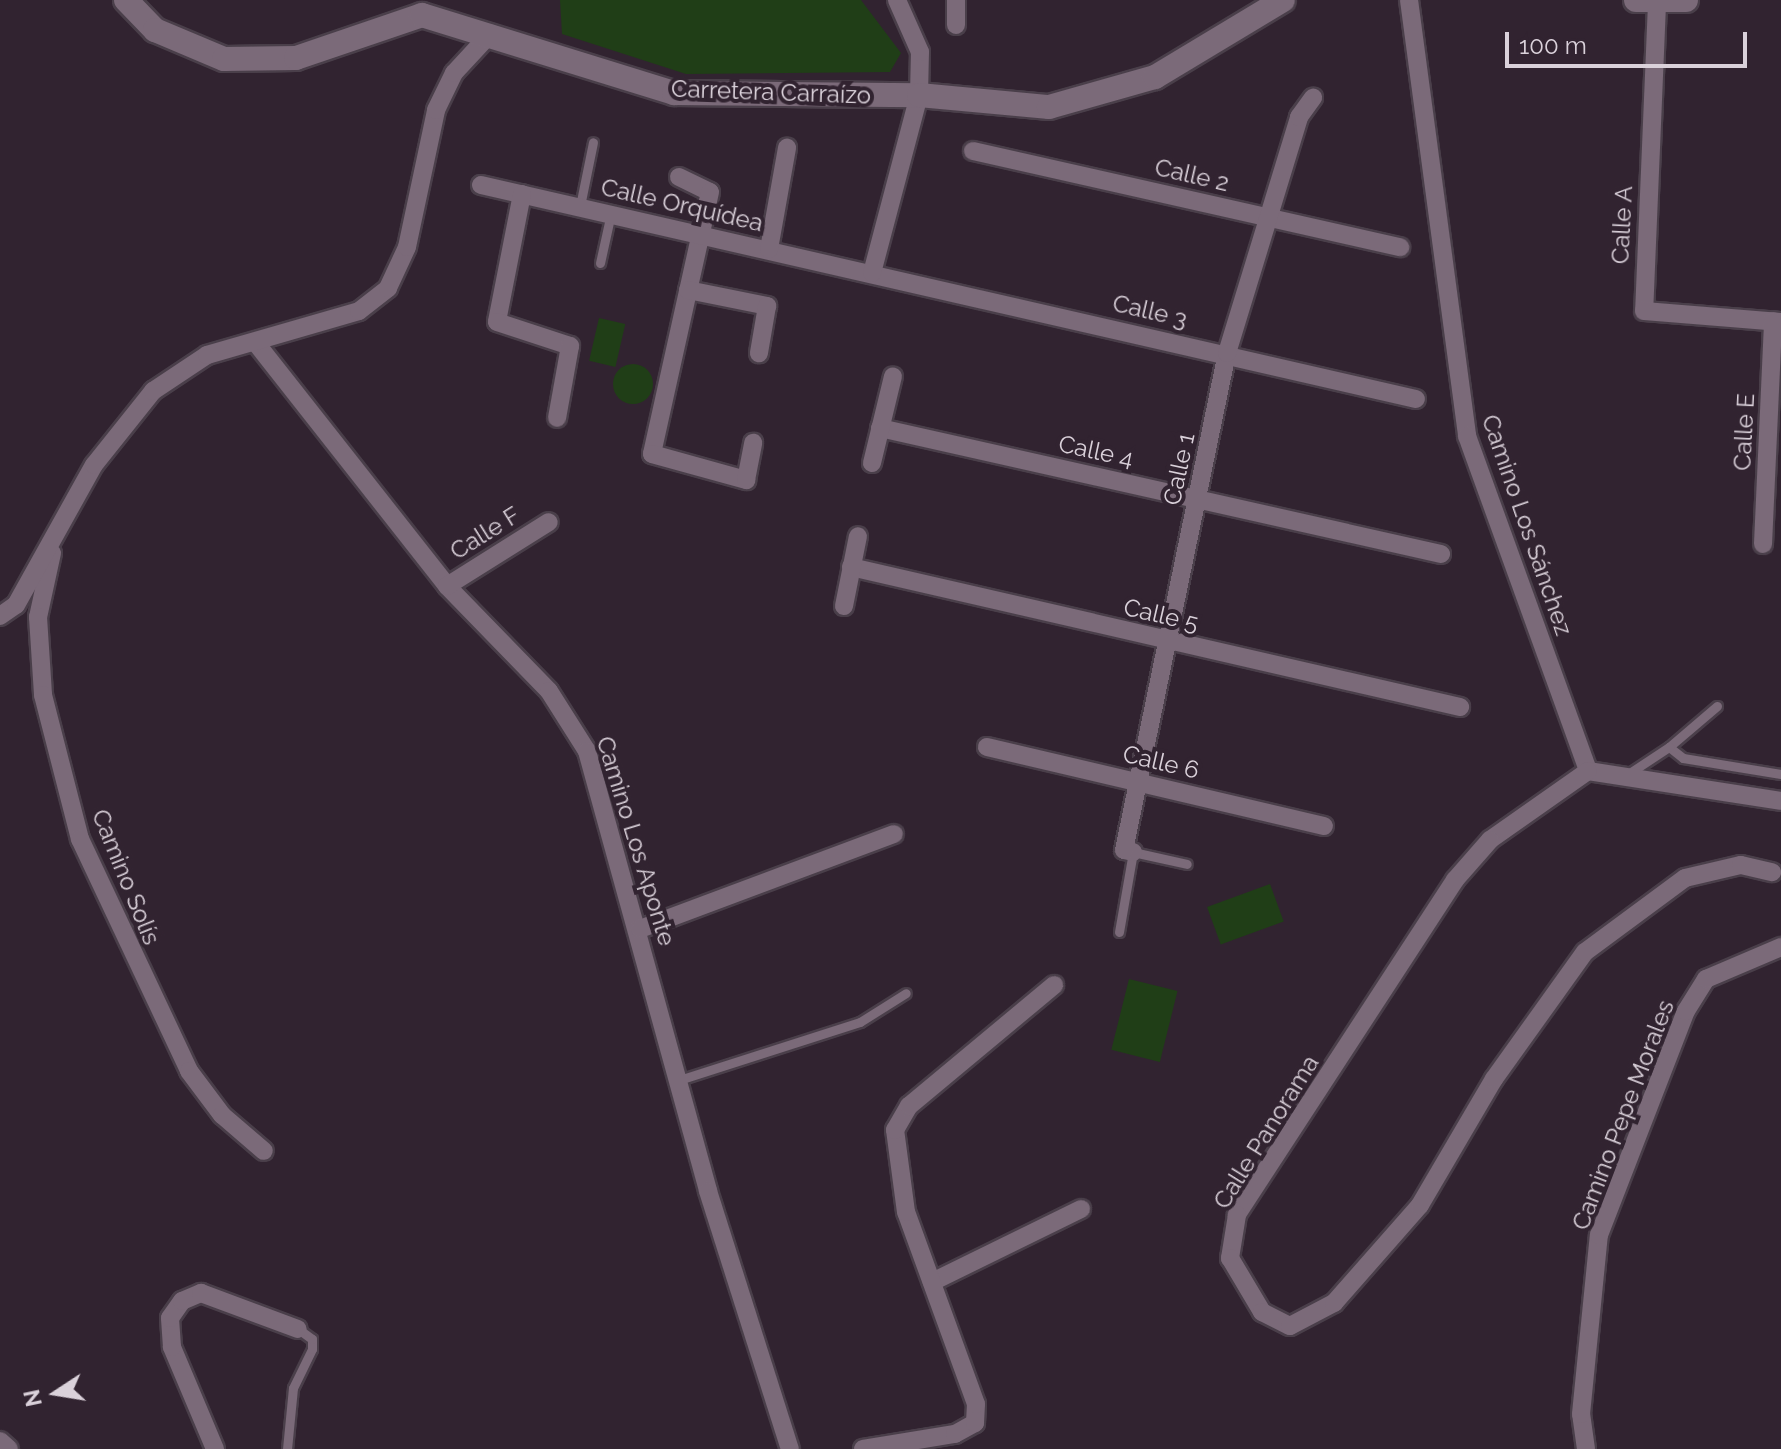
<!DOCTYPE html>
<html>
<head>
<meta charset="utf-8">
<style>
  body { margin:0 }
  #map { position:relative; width:1781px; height:1449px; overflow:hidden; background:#312330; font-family:Raleway,sans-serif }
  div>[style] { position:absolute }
  .green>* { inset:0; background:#203e17; transform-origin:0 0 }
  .round { border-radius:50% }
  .roads { filter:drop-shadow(2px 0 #4a3f4a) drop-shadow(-2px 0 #4a3f4a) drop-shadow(0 2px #4a3f4a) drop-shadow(0 -2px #4a3f4a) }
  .service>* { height:9px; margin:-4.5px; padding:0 4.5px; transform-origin:4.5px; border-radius:4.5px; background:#7b6a79 }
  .minor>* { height:18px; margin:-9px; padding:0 9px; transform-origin:9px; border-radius:9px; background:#7b6a79 }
  .tertiary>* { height:24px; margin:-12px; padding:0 12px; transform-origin:12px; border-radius:12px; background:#7b6a79 }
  span { translate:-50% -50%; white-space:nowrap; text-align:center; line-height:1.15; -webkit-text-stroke:8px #312330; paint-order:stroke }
  .street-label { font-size:24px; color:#dad1da }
  .north { position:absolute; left:16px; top:1353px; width:80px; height:80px; -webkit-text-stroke:6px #312330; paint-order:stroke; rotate:258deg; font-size:22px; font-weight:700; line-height:32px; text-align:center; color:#dad1da }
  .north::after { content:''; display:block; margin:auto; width:28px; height:36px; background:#dad1da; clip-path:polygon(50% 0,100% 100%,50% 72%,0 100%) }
  .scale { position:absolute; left:1505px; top:32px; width:242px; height:36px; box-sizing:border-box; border:4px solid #dad1da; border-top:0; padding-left:10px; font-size:24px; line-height:28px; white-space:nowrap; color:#dad1da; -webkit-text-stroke:6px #312330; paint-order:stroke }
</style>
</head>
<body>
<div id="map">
  <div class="green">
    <i style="clip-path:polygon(560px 0,861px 0,901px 53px,890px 72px,686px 74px,562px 34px)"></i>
    <i style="left:599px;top:318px;width:27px;height:44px;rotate:13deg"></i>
    <i class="round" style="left:613px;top:364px;width:40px;height:40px"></i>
    <i style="left:1270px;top:884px;width:40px;height:67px;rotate:70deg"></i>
    <i style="left:1129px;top:979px;width:50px;height:73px;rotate:14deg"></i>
  </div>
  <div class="roads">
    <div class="service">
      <i style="left:580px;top:206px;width:65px;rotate:-78.5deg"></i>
      <i style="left:600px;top:263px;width:51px;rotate:-77.6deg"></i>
      <i style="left:1717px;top:706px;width:63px;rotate:139.5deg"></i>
      <i style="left:1669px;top:747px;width:18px;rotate:38deg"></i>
      <i style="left:1683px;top:758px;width:99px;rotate:9.3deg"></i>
      <i style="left:1625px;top:776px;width:53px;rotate:-33.4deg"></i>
      <i style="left:1119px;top:932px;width:81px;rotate:-80.1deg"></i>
      <i style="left:1133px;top:852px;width:55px;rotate:12.5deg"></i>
      <i style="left:679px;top:1080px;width:190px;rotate:-17.8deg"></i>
      <i style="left:860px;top:1022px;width:54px;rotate:-32.2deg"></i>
      <i style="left:287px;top:1449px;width:61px;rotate:-84.4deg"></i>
      <i style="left:293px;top:1388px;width:43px;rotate:-64deg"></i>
      <i style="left:312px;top:1349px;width:10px;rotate:-90deg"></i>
      <i style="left:312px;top:1339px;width:17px;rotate:-144deg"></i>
    </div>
    <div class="minor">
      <i style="left:956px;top:0;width:25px;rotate:90deg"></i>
      <i style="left:1409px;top:0;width:440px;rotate:82.4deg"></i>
      <i style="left:1467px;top:436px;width:356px;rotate:70.1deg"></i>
      <i style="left:1588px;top:771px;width:195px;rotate:8.8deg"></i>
      <i style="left:1657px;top:4px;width:307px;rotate:92.4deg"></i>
      <i style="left:1644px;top:311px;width:137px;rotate:4.6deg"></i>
      <i style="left:973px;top:151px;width:438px;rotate:12.7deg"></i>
      <i style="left:679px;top:177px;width:34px;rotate:26deg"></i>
      <i style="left:710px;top:192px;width:268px;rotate:102.5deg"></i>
      <i style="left:652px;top:454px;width:98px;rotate:15.5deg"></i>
      <i style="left:746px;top:480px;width:38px;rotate:-79deg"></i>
      <i style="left:481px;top:185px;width:959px;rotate:12.89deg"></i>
      <i style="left:522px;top:194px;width:130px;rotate:101.1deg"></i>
      <i style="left:497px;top:322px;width:77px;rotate:18.2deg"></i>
      <i style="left:570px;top:346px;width:73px;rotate:100.2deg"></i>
      <i style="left:769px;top:249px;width:103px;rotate:-79.9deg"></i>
      <i style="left:872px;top:273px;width:184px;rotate:-75.2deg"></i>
      <i style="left:919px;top:95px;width:43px;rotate:-88.7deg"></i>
      <i style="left:920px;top:52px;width:57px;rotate:-113.9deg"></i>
      <i style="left:688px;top:290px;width:81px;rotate:11.4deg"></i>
      <i style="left:767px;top:306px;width:48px;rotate:99.7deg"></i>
      <i style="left:256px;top:343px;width:309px;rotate:51.8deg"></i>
      <i style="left:447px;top:586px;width:146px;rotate:45.8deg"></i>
      <i style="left:549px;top:691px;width:71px;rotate:57.7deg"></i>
      <i style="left:587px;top:751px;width:456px;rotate:74.6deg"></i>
      <i style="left:708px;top:1191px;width:271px;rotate:72.4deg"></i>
      <i style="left:880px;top:428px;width:575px;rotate:12.66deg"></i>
      <i style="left:872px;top:463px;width:89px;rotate:-76.4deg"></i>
      <i style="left:1763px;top:544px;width:223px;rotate:-87.4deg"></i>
      <i style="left:52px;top:553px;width:66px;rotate:102.3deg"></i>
      <i style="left:38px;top:617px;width:78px;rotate:86.3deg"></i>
      <i style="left:43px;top:695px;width:149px;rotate:75.6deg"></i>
      <i style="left:80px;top:839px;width:256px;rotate:64.8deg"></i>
      <i style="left:189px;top:1071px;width:55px;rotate:53.1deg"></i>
      <i style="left:222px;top:1115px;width:55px;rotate:40.6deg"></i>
      <i style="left:851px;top:567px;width:625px;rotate:12.95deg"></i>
      <i style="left:447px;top:586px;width:120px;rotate:-32.1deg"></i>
      <i style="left:844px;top:606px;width:71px;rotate:-78.7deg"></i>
      <i style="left:0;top:616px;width:19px;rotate:-35deg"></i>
      <i style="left:16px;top:605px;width:160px;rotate:-60.9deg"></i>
      <i style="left:94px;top:465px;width:95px;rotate:-51.4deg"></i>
      <i style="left:153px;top:391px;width:65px;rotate:-33.7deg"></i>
      <i style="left:207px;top:355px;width:158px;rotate:-16.1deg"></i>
      <i style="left:359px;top:311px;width:37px;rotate:-38deg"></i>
      <i style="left:388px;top:288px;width:45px;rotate:-65.1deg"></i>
      <i style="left:407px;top:247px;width:140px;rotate:-78deg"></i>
      <i style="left:436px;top:110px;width:41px;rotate:-64.1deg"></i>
      <i style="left:454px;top:73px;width:54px;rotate:-47.2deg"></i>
      <i style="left:987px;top:747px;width:346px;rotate:13.2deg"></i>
      <i style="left:1588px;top:771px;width:120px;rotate:144.9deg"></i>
      <i style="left:1490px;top:840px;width:53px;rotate:131.2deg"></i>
      <i style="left:1455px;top:880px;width:400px;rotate:123.1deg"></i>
      <i style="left:1237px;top:1215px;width:44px;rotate:99.2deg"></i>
      <i style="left:1230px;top:1258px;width:63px;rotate:59.3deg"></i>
      <i style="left:1262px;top:1312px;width:31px;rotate:27deg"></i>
      <i style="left:1290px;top:1326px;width:50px;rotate:-27.6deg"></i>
      <i style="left:1334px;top:1303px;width:130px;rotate:-48.7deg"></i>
      <i style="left:1420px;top:1205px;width:146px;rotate:-59.6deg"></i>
      <i style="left:1494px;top:1079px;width:156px;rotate:-54.4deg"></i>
      <i style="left:1585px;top:952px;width:124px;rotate:-36.5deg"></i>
      <i style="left:1685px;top:878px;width:57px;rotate:-13.1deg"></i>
      <i style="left:1741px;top:865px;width:32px;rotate:13deg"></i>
      <i style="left:1133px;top:852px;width:9px;rotate:-167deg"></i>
      <i style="left:1124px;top:850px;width:508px;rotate:-78.29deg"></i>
      <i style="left:1227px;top:353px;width:247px;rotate:-73deg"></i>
      <i style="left:1299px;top:117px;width:24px;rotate:-54deg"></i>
      <i style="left:640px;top:929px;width:271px;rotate:-20.5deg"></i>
      <i style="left:932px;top:1282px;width:166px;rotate:-26.1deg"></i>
      <i style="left:0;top:1441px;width:12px;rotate:42deg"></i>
      <i style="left:215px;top:1449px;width:111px;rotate:-112.9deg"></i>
      <i style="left:172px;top:1347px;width:29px;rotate:-94deg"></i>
      <i style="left:170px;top:1318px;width:21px;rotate:-55deg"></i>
      <i style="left:182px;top:1301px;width:21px;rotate:-23deg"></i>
      <i style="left:201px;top:1293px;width:103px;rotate:20.4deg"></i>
      <i style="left:863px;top:1449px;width:93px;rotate:-9.3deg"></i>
      <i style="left:955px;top:1434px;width:23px;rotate:-29deg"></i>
      <i style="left:975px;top:1423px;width:19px;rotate:-87deg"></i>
      <i style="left:976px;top:1404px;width:204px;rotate:-110deg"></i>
      <i style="left:906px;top:1212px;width:83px;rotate:-97.6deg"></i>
      <i style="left:895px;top:1130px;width:28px;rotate:-60deg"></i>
      <i style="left:909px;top:1106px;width:189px;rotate:-39.8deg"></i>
      <i style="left:1586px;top:1449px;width:35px;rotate:-98deg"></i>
      <i style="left:1581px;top:1414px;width:180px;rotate:-84.3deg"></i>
      <i style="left:1599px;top:1235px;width:240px;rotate:-68.8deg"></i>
      <i style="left:1686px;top:1011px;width:38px;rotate:-58deg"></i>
      <i style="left:1706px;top:979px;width:82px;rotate:-23.1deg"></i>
    </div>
    <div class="tertiary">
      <i style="left:126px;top:0;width:42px;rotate:46deg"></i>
      <i style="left:155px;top:30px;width:75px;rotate:22.8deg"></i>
      <i style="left:224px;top:59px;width:72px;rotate:-0.8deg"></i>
      <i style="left:296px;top:58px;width:133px;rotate:-18.8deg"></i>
      <i style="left:422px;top:15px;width:264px;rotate:17.2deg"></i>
      <i style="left:674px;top:93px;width:245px;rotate:0.5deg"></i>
      <i style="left:919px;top:95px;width:131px;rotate:5.3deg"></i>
      <i style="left:1049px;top:107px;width:110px;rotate:-15.8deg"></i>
      <i style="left:1155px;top:77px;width:149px;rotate:-31deg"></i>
      <i style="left:1636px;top:0;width:50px"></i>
    </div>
  </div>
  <div class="street-label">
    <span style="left:771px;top:92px;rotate:2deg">Carretera Carraízo</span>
    <span style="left:1192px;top:175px;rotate:13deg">Calle 2</span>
    <span style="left:682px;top:205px;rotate:13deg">Calle Orquídea</span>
    <span style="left:1622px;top:225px;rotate:-87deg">Calle A</span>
    <span style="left:1150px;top:311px;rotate:13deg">Calle 3</span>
    <span style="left:1744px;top:432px;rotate:-87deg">Calle E</span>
    <span style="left:1096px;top:451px;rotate:12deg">Calle 4</span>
    <span style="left:1179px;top:469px;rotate:-78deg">Calle 1</span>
    <span style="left:1527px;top:525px;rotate:71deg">Camino Los Sánchez</span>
    <span style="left:485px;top:533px;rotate:-32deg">Calle F</span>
    <span style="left:1161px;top:615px;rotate:13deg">Calle 5</span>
    <span style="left:1161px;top:762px;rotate:13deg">Calle 6</span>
    <span style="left:636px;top:841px;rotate:73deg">Camino Los Aponte</span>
    <span style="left:126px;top:877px;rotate:68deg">Camino Solís</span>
    <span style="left:1623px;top:1115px;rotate:-69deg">Camino Pepe Morales</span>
    <span style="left:1266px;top:1132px;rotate:-58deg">Calle Panorama</span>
  </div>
  <div class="north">N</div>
  <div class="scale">100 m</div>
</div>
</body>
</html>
